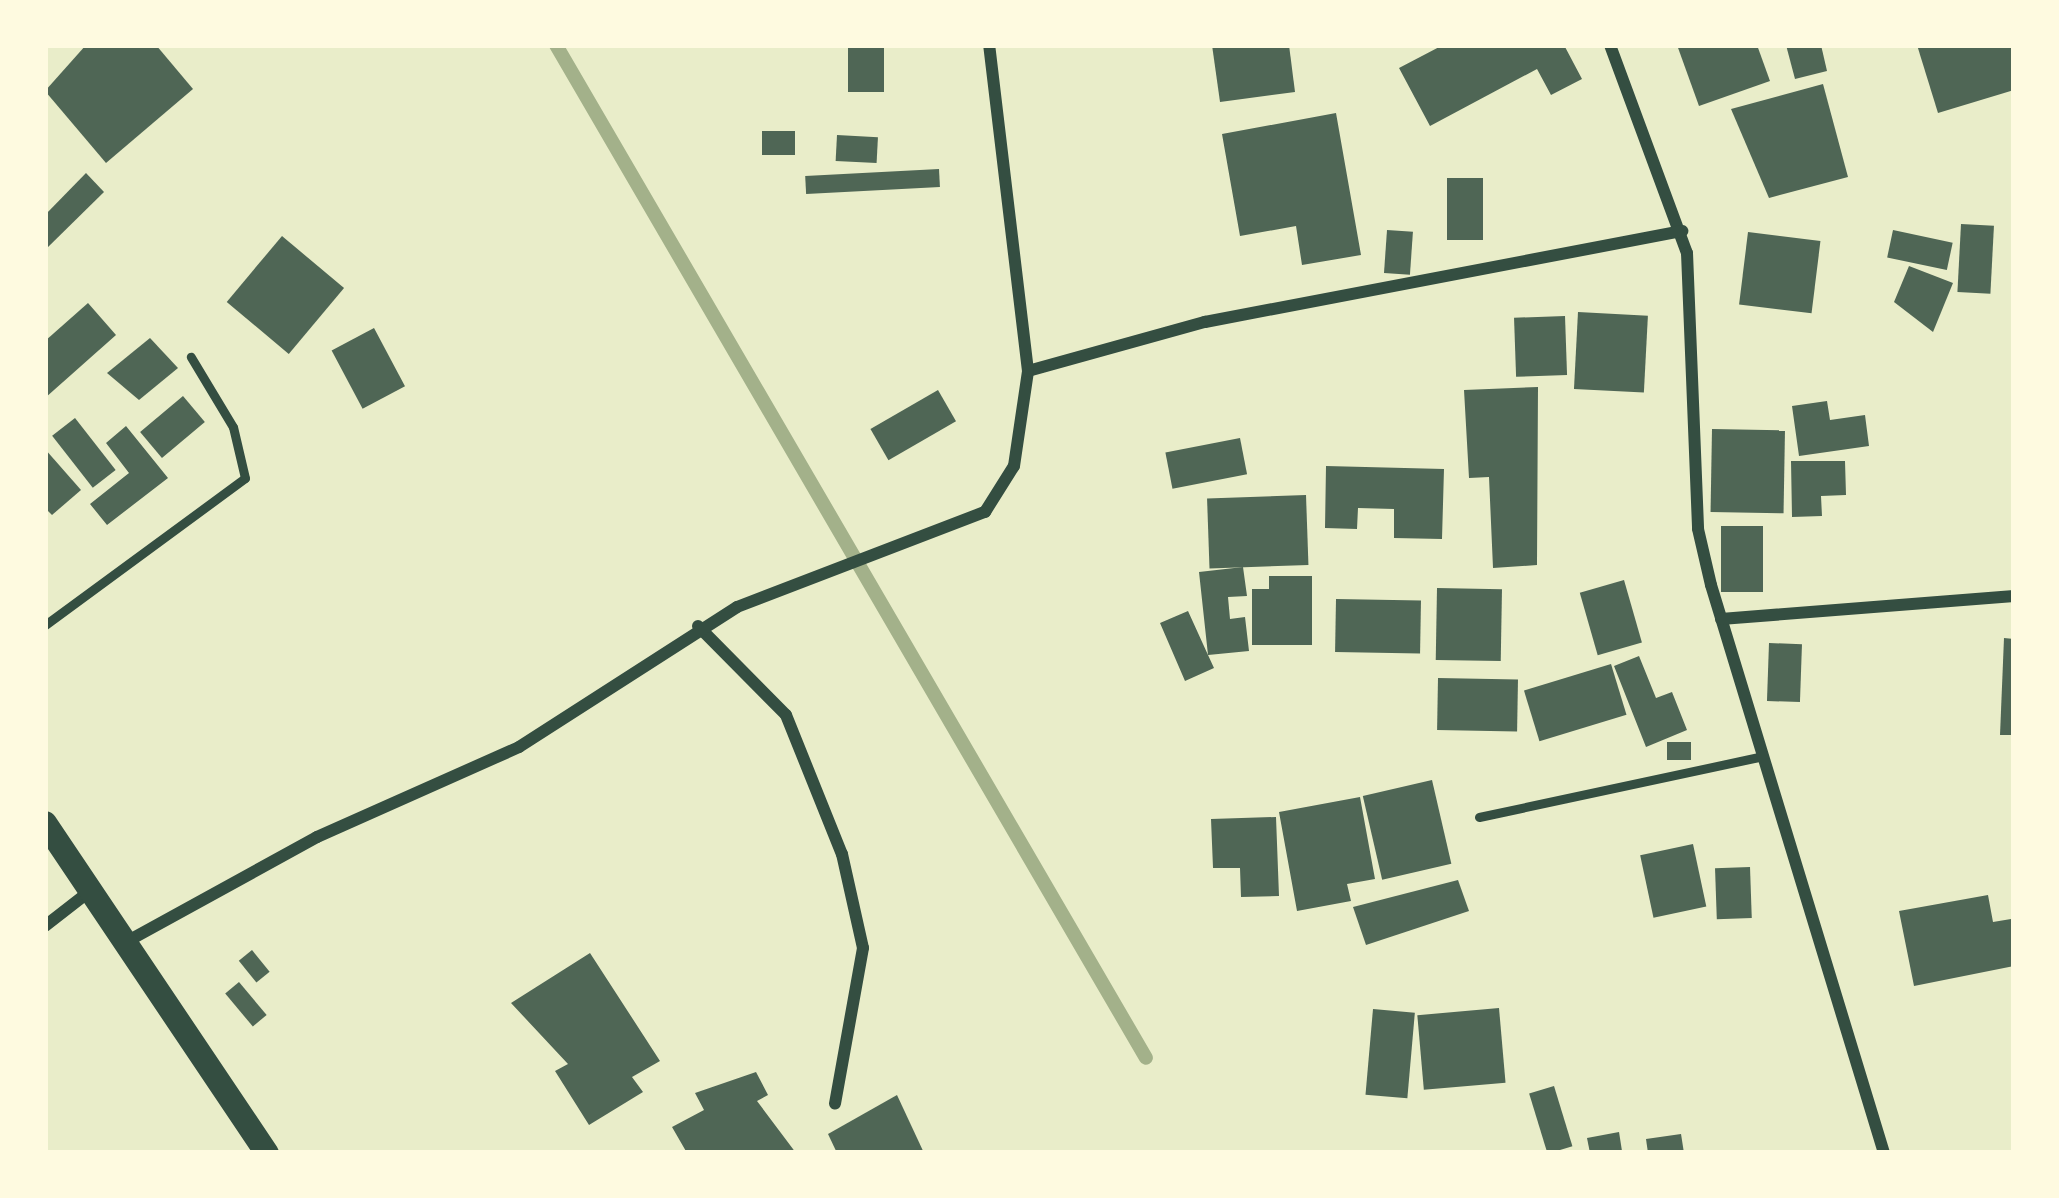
<!DOCTYPE html>
<html>
<head>
<meta charset="utf-8">
<style>
  body { margin:0 }
  #map { position:relative; width:2059px; height:1198px; overflow:hidden; background:#e9edc9; font-family:"DM Sans",sans-serif }
  div>[style] { position:absolute }
  .stream>* { height:14px; margin:-7px; padding:0 7px; transform-origin:7px; border-radius:7px; background:#a3b18a }
  .building>* { inset:0; background:#4f6655; transform-origin:0 0 }
  .service>* { height:9px; margin:-4.5px; padding:0 4.5px; transform-origin:4.5px; border-radius:4.5px; background:#344e41 }
  .minor>* { height:12px; margin:-6px; padding:0 6px; transform-origin:6px; border-radius:6px; background:#344e41 }
  .secondary>* { height:24px; margin:-12px; padding:0 12px; transform-origin:12px; border-radius:12px; background:#344e41 }
  span { translate:-50% -50%; white-space:nowrap; text-align:center; line-height:1.15; -webkit-text-stroke:12px #fefae0; paint-order:stroke }
  .frame { position:absolute; inset:0; border:48px solid #fefae0; pointer-events:none }
</style>
</head>
<body>
<div id="map">
  <div class="stream">
    <i style="left:556px;top:45px;width:1172px;rotate:59.78deg"></i>
  </div>
  <div class="building">
    <i style="clip-path:polygon(86px 45px,156px 45px,193px 89px,106px 163px,45px 91px)"></i>
    <i style="left:848px;top:45px;width:36px;height:47px"></i>
    <i style="clip-path:polygon(1212px 45px,1289px 45px,1295px 92px,1220px 102px)"></i>
    <i style="clip-path:polygon(1443px 45px,1564px 45px,1582px 79px,1551px 95px,1537px 69px,1430px 126px,1399px 68px)"></i>
    <i style="clip-path:polygon(1677px 45px,1757px 45px,1770px 81px,1699px 106px)"></i>
    <i style="clip-path:polygon(1786px 45px,1821px 45px,1827px 71px,1795px 79px)"></i>
    <i style="clip-path:polygon(1917px 45px,2014px 45px,2014px 90px,1938px 113px)"></i>
    <i style="clip-path:polygon(1823px 84px,1848px 177px,1769px 198px,1731px 109px)"></i>
    <i style="clip-path:polygon(1336px 113px,1361px 255px,1302px 265px,1296px 226px,1240px 236px,1222px 134px)"></i>
    <i style="left:795px;top:131px;width:24px;height:33px;rotate:90deg"></i>
    <i style="left:837px;top:135px;width:41px;height:26px;rotate:3deg"></i>
    <i style="left:939px;top:169px;width:18px;height:134px;rotate:87deg"></i>
    <i style="clip-path:polygon(86px 173px,104px 192px,45px 250px,45px 215px)"></i>
    <i style="left:1483px;top:178px;width:62px;height:36px;rotate:90deg"></i>
    <i style="left:1961px;top:224px;width:33px;height:68px;rotate:3deg"></i>
    <i style="left:1387px;top:230px;width:26px;height:43px;rotate:4deg"></i>
    <i style="left:1893px;top:230px;width:61px;height:28px;rotate:12deg"></i>
    <i style="left:1748px;top:232px;width:73px;height:73px;rotate:7deg"></i>
    <i style="left:282px;top:236px;width:81px;height:86px;rotate:40deg"></i>
    <i style="clip-path:polygon(1909px 266px,1953px 283px,1933px 332px,1894px 302px)"></i>
    <i style="clip-path:polygon(88px 303px,116px 335px,45px 398px,45px 341px)"></i>
    <i style="left:1578px;top:312px;width:70px;height:77px;rotate:3deg"></i>
    <i style="left:1565px;top:316px;width:59px;height:51px;rotate:88deg"></i>
    <i style="left:374px;top:328px;width:66px;height:48px;rotate:62deg"></i>
    <i style="clip-path:polygon(150px 338px,178px 368px,139px 400px,107px 373px)"></i>
    <i style="clip-path:polygon(1538px 387px,1537px 565px,1493px 568px,1489px 477px,1469px 478px,1464px 390px)"></i>
    <i style="left:938px;top:390px;width:36px;height:78px;rotate:60deg"></i>
    <i style="left:183px;top:396px;width:34px;height:56px;rotate:50deg"></i>
    <i style="clip-path:polygon(1827px 401px,1830px 420px,1865px 415px,1869px 446px,1799px 456px,1792px 406px)"></i>
    <i style="left:75px;top:418px;width:66px;height:29px;rotate:52deg"></i>
    <i style="clip-path:polygon(126px 426px,168px 478px,107px 525px,90px 504px,129px 473px,106px 443px)"></i>
    <i style="left:1712px;top:429px;width:73px;height:83px;rotate:1deg"></i>
    <i style="left:1240px;top:438px;width:37px;height:76px;rotate:79deg"></i>
    <i style="clip-path:polygon(45px 449px,81px 490px,52px 515px,45px 508px)"></i>
    <i style="clip-path:polygon(1791px 461px,1845px 461px,1846px 495px,1821px 496px,1822px 516px,1792px 517px)"></i>
    <i style="clip-path:polygon(1326px 466px,1444px 469px,1442px 539px,1394px 538px,1394px 509px,1358px 508px,1357px 529px,1325px 528px)"></i>
    <i style="left:1306px;top:495px;width:70px;height:99px;rotate:88deg"></i>
    <i style="left:1763px;top:526px;width:66px;height:42px;rotate:90deg"></i>
    <i style="clip-path:polygon(1243px 567px,1247px 596px,1228px 597px,1230px 619px,1245px 617px,1249px 651px,1208px 655px,1214px 668px,1185px 681px,1160px 623px,1188px 611px,1208px 655px,1199px 572px)"></i>
    <i style="clip-path:polygon(1269px 576px,1312px 576px,1312px 645px,1252px 645px,1252px 589px,1269px 589px)"></i>
    <i style="left:1624px;top:580px;width:65px;height:46px;rotate:74deg"></i>
    <i style="left:1437px;top:588px;width:65px;height:72px;rotate:1deg"></i>
    <i style="left:1336px;top:599px;width:85px;height:53px;rotate:1deg"></i>
    <i style="clip-path:polygon(2004px 638px,2014px 639px,2014px 735px,2000px 735px)"></i>
    <i style="left:1769px;top:643px;width:33px;height:58px;rotate:2deg"></i>
    <i style="clip-path:polygon(1639px 656px,1656px 698px,1672px 692px,1687px 730px,1646px 747px,1614px 666px)"></i>
    <i style="left:1611px;top:664px;width:53px;height:91px;rotate:73deg"></i>
    <i style="left:1438px;top:678px;width:80px;height:52px;rotate:1deg"></i>
    <i style="left:1667px;top:742px;width:24px;height:18px"></i>
    <i style="left:1432px;top:780px;width:86px;height:71px;rotate:77deg"></i>
    <i style="clip-path:polygon(1360px 797px,1375px 879px,1347px 884px,1351px 901px,1297px 911px,1279px 812px)"></i>
    <i style="clip-path:polygon(1276px 817px,1279px 896px,1241px 897px,1240px 868px,1213px 868px,1211px 819px)"></i>
    <i style="left:1693px;top:844px;width:64px;height:54px;rotate:78deg"></i>
    <i style="left:1750px;top:867px;width:51px;height:35px;rotate:88deg"></i>
    <i style="clip-path:polygon(1458px 880px,1469px 911px,1366px 945px,1353px 907px)"></i>
    <i style="clip-path:polygon(1988px 895px,1993px 922px,2011px 919px,2014px 966px,1914px 986px,1899px 911px)"></i>
    <i style="left:252px;top:950px;width:28px;height:17px;rotate:51deg"></i>
    <i style="clip-path:polygon(590px 953px,660px 1061px,632px 1077px,643px 1092px,589px 1125px,555px 1071px,568px 1064px,511px 1003px)"></i>
    <i style="left:239px;top:982px;width:43px;height:18px;rotate:50deg"></i>
    <i style="left:1499px;top:1008px;width:75px;height:82px;rotate:85deg"></i>
    <i style="left:1373px;top:1009px;width:42px;height:86px;rotate:5deg"></i>
    <i style="clip-path:polygon(756px 1072px,768px 1095px,757px 1101px,796px 1153px,687px 1153px,672px 1127px,704px 1110px,695px 1093px)"></i>
    <i style="left:1554px;top:1086px;width:63px;height:26px;rotate:73deg"></i>
    <i style="clip-path:polygon(897px 1095px,924px 1153px,837px 1153px,828px 1134px)"></i>
    <i style="clip-path:polygon(1619px 1132px,1622px 1151px,1590px 1153px,1587px 1138px)"></i>
    <i style="clip-path:polygon(1681px 1134px,1684px 1153px,1648px 1153px,1646px 1139px)"></i>
  </div>
  <div class="service">
    <i style="left:45px;top:625px;width:248px;rotate:-36.3deg"></i>
    <i style="left:245px;top:478px;width:52px;rotate:-103.2deg"></i>
    <i style="left:233px;top:427px;width:82px;rotate:-121deg"></i>
    <i style="left:1479px;top:817px;width:291px;rotate:-12.1deg"></i>
  </div>
  <div class="minor">
    <i style="left:1610px;top:45px;width:222px;rotate:69.7deg"></i>
    <i style="left:1687px;top:253px;width:276px;rotate:87.7deg"></i>
    <i style="left:1698px;top:529px;width:57px;rotate:76.9deg"></i>
    <i style="left:1711px;top:585px;width:594px;rotate:73.06deg"></i>
    <i style="left:1028px;top:371px;width:184px;rotate:-15.5deg"></i>
    <i style="left:1205px;top:322px;width:486px;rotate:-10.8deg"></i>
    <i style="left:1721px;top:619px;width:294px;rotate:-4.5deg"></i>
    <i style="left:698px;top:626px;width:125px;rotate:45.3deg"></i>
    <i style="left:786px;top:715px;width:150px;rotate:68.1deg"></i>
    <i style="left:842px;top:854px;width:96px;rotate:77.4deg"></i>
    <i style="left:863px;top:948px;width:158px;rotate:100.2deg"></i>
    <i style="left:45px;top:926px;width:57px;rotate:-37.9deg"></i>
    <i style="left:126px;top:942px;width:218px;rotate:-28.8deg"></i>
    <i style="left:317px;top:837px;width:221px;rotate:-24deg"></i>
    <i style="left:519px;top:747px;width:259px;rotate:-32.7deg"></i>
    <i style="left:737px;top:607px;width:266px;rotate:-21deg"></i>
    <i style="left:985px;top:512px;width:54px;rotate:-57.8deg"></i>
    <i style="left:1014px;top:466px;width:96px;rotate:-81.6deg"></i>
    <i style="left:1028px;top:371px;width:328px;rotate:-96.8deg"></i>
  </div>
  <div class="secondary">
    <i style="left:45px;top:823px;width:398px;rotate:56.1deg"></i>
  </div>
  <div class="frame"></div>
</div>
</body>
</html>
